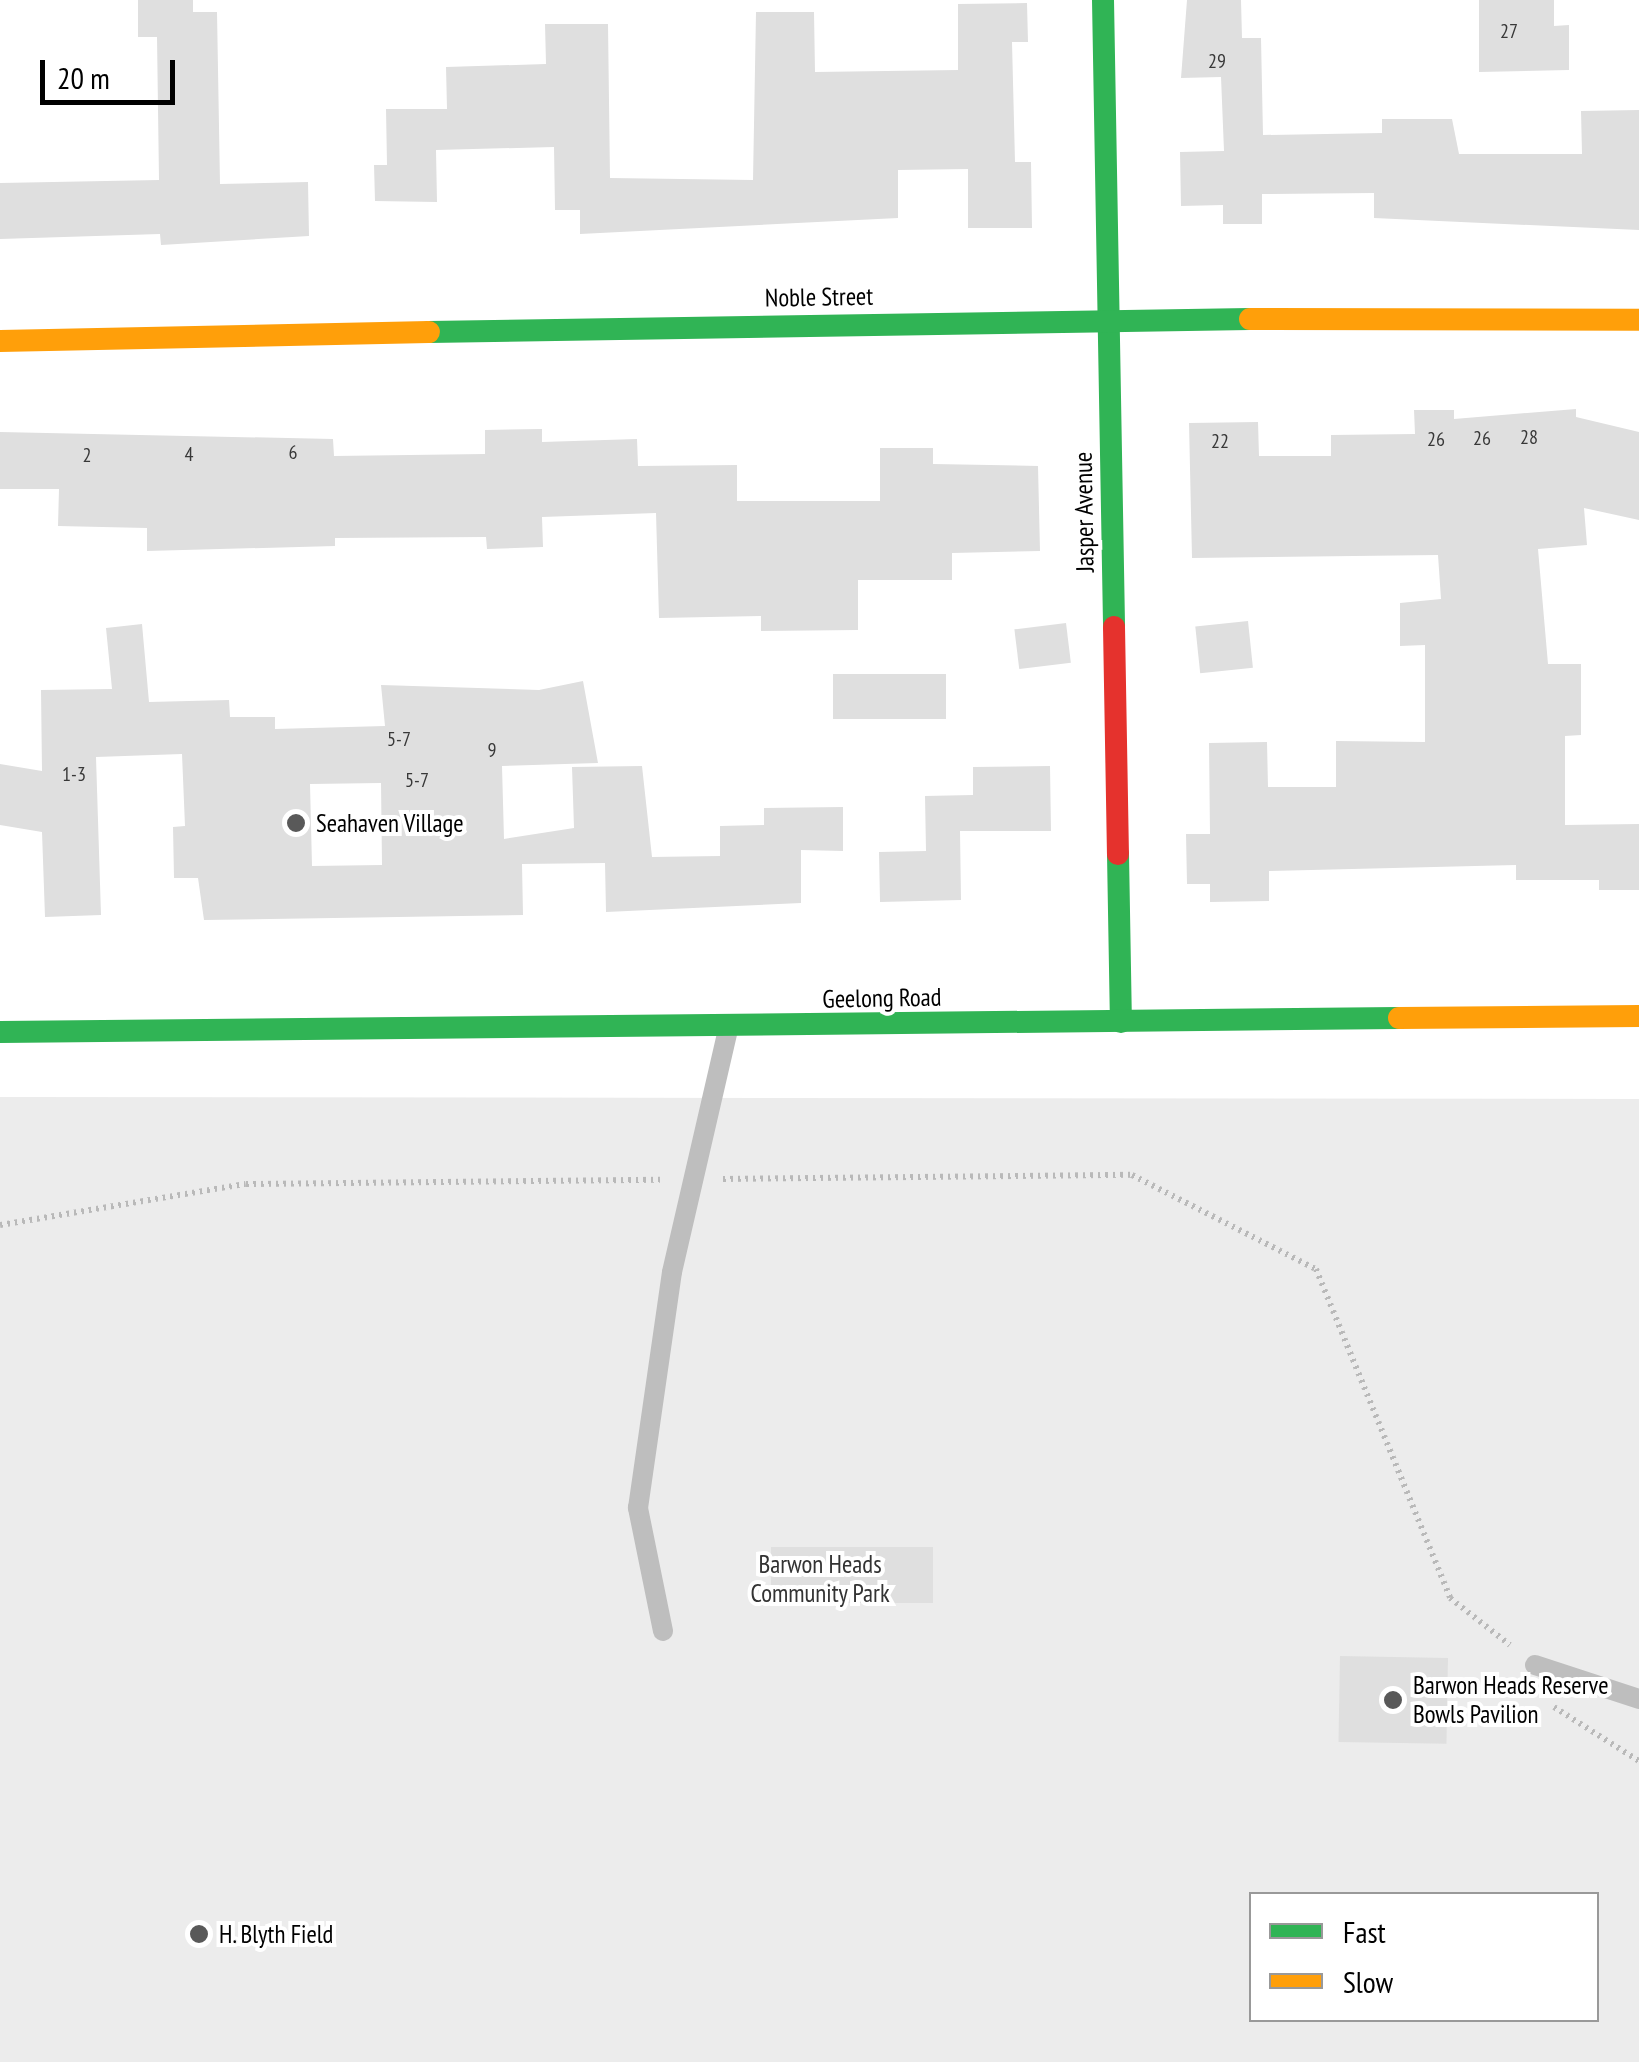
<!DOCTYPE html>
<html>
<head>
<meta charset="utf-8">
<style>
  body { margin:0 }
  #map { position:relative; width:1639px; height:2062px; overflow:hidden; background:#fff; font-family:"PT Sans Narrow",sans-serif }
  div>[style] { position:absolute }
  .green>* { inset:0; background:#ececec }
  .building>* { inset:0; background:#dfdfdf; transform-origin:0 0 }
  .path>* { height:6px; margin-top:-3px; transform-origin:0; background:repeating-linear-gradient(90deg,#b9b9b9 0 2.5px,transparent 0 7.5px) }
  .lane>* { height:20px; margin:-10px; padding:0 10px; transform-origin:10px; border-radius:10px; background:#bebebe }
  .fast>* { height:22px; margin:-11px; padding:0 11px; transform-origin:11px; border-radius:11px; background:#30b455 }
  .slow>* { height:22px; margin:-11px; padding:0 11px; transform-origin:11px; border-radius:11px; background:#ff9f0a }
  .jam>* { height:22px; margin:-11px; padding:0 11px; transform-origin:11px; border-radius:11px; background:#e5322d }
  .dots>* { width:28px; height:28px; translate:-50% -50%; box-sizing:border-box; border:5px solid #fff; border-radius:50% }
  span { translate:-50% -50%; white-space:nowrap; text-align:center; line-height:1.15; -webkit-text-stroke:8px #fff; paint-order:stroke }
  .number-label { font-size:20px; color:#383838 }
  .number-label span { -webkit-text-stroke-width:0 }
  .street-label { font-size:25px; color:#000 }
  .poi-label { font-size:25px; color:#000 }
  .left { translate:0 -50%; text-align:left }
  .park-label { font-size:25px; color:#333 }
  .legend { position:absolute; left:1249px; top:1892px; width:350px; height:130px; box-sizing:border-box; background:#fff; border:2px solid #999; margin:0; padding:12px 18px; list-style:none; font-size:30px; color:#000 }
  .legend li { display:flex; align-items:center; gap:20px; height:50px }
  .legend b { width:50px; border:2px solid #999 }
  .scale { position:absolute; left:40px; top:60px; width:135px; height:45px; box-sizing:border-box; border:5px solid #000; border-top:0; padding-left:12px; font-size:30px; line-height:35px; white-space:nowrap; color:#000; -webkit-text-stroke:8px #fff; paint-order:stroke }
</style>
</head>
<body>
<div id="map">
  <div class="green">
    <i style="clip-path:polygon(evenodd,0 1097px,1639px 1099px,1639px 2062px,0 2062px,0 1097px,1252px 1894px,1596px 1894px,1596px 2020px,1252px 2020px,1252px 1894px)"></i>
  </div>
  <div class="building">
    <i style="clip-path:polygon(138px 0,193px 0,193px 12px,217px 12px,220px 184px,308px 182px,309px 236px,161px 245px,160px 234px,0 239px,0 183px,159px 180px,157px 37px,138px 37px)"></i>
    <i style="clip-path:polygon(1187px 0,1241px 0,1242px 38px,1261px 38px,1263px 135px,1382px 133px,1382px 119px,1452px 119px,1459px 154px,1582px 154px,1581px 111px,1639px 110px,1639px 230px,1374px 218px,1374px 193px,1262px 194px,1262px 224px,1223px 224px,1223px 205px,1181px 206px,1180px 152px,1224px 151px,1221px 77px,1181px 78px)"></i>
    <i style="clip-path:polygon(1479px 0,1554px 0,1554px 26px,1569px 25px,1569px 70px,1479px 72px)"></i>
    <i style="clip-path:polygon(1027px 3px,1028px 42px,1012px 42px,1015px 162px,1031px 162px,1032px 228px,968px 228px,968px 169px,898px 170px,898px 218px,580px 234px,580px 210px,555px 210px,554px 147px,436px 150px,437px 202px,375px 201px,374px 165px,387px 165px,386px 109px,447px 109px,446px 67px,546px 64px,545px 24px,608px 24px,610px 178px,753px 180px,756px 12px,814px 12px,815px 72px,958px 70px,958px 4px)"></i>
    <i style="clip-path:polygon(1576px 409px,1576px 417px,1639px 432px,1639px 520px,1584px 508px,1587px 545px,1538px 549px,1548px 664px,1581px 664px,1581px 735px,1565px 736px,1565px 825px,1639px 824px,1639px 890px,1599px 890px,1599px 880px,1516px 880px,1516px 865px,1269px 871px,1269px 901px,1210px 902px,1210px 884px,1187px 884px,1186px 834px,1210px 834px,1209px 743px,1267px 742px,1268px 787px,1336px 787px,1336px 741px,1425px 742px,1425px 645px,1400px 646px,1400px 603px,1441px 599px,1438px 555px,1192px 558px,1189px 423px,1258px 422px,1259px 456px,1331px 456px,1331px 435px,1415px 434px,1414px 410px,1454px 410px,1454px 419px)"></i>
    <i style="clip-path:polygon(542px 429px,542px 442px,637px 439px,638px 466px,737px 465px,737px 501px,880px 501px,880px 448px,933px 448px,933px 464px,1038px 466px,1040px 551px,952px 553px,952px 580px,858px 580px,858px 630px,761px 631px,761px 616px,659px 618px,656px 513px,542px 517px,543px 547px,487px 549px,486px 537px,335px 538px,335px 546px,147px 551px,147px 528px,58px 526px,59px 489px,0 489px,0 432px,333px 439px,334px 456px,485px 454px,485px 430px)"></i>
    <i style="left:1248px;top:621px;width:47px;height:53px;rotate:84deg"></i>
    <i style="left:1066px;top:623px;width:40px;height:52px;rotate:83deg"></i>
    <i style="clip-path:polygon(evenodd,142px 624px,149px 702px,229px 700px,230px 717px,275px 717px,275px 729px,385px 726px,381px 685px,539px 690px,583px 681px,598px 763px,502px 766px,504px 839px,574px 828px,572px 767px,642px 766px,652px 857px,720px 856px,720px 826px,764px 825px,764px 808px,843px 807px,843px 851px,801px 850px,801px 903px,606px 912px,605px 863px,522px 864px,523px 915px,204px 920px,198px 878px,174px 878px,173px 827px,185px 826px,182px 754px,96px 757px,101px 915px,45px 917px,42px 832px,0 825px,0 764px,42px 771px,41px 690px,112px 689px,106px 628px,142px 624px,381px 783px,382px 865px,312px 866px,310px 784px,381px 783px)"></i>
    <i style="left:833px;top:674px;width:113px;height:45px"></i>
    <i style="clip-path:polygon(1050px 766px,1051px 831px,960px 831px,961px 900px,880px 902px,879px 852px,926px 851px,925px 796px,973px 795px,973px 767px)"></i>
    <i style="left:933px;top:1547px;width:56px;height:162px;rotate:90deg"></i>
    <i style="left:1340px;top:1656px;width:108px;height:86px;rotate:1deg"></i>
  </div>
  <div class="path">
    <i style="left:723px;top:1179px;width:409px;rotate:-0.6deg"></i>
    <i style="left:1132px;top:1175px;width:207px;rotate:27.1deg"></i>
    <i style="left:1316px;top:1269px;width:355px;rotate:67.8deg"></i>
    <i style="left:1450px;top:1598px;width:76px;rotate:38.1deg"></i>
    <i style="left:0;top:1225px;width:249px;rotate:-9.5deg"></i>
    <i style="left:246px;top:1184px;width:414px;rotate:-0.6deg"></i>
    <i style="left:1554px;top:1707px;width:101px;rotate:32.4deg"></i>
  </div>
  <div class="lane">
    <i style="left:663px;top:1631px;width:126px;rotate:-101.5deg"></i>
    <i style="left:638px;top:1508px;width:238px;rotate:-81.8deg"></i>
    <i style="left:672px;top:1272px;width:249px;rotate:-77deg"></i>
    <i style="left:1535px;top:1665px;width:109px;rotate:18.1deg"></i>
  </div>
  <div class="fast">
    <i style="left:1103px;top:0;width:627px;rotate:88.99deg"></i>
    <i style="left:429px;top:332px;width:821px;rotate:-0.91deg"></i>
    <i style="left:1118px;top:854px;width:168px;rotate:89deg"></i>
    <i style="left:0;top:1032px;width:1399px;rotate:-0.57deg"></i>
  </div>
  <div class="slow">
    <i style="left:1250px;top:319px;width:389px;rotate:0.1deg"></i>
    <i style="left:0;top:341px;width:429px;rotate:-1.2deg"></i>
    <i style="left:1399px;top:1018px;width:240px;rotate:-0.5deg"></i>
  </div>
  <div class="jam">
    <i style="left:1114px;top:627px;width:227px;rotate:89deg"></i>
  </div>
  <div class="dots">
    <i style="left:296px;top:823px;background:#595959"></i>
    <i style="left:1393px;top:1700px;background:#595959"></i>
    <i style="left:199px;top:1934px;background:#595959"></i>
  </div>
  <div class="number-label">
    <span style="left:1509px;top:31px">27</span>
    <span style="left:1217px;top:61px">29</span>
    <span style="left:1529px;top:437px">28</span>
    <span style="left:1482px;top:438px">26</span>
    <span style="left:1436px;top:439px">26</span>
    <span style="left:1220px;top:441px">22</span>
    <span style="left:293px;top:452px">6</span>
    <span style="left:189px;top:454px">4</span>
    <span style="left:87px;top:455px">2</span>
    <span style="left:399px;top:739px">5-7</span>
    <span style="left:492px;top:750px">9</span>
    <span style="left:74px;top:774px">1-3</span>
    <span style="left:417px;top:780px">5-7</span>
  </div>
  <div class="street-label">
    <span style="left:819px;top:297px;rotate:-1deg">Noble Street</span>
    <span style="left:1084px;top:512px;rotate:-91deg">Jasper Avenue</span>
    <span style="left:882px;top:998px;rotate:-1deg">Geelong Road</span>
  </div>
  <div class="poi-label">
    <span class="left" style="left:316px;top:823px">Seahaven Village</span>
    <span class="left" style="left:1413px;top:1700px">Barwon Heads Reserve<br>Bowls Pavilion</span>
    <span class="left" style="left:219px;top:1934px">H. Blyth Field</span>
  </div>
  <div class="park-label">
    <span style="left:820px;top:1579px">Barwon Heads<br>Community Park</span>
  </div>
  <ul class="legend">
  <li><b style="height:12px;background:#30b455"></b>Fast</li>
  <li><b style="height:12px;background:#ff9f0a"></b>Slow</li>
  </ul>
  <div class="scale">20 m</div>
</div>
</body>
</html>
